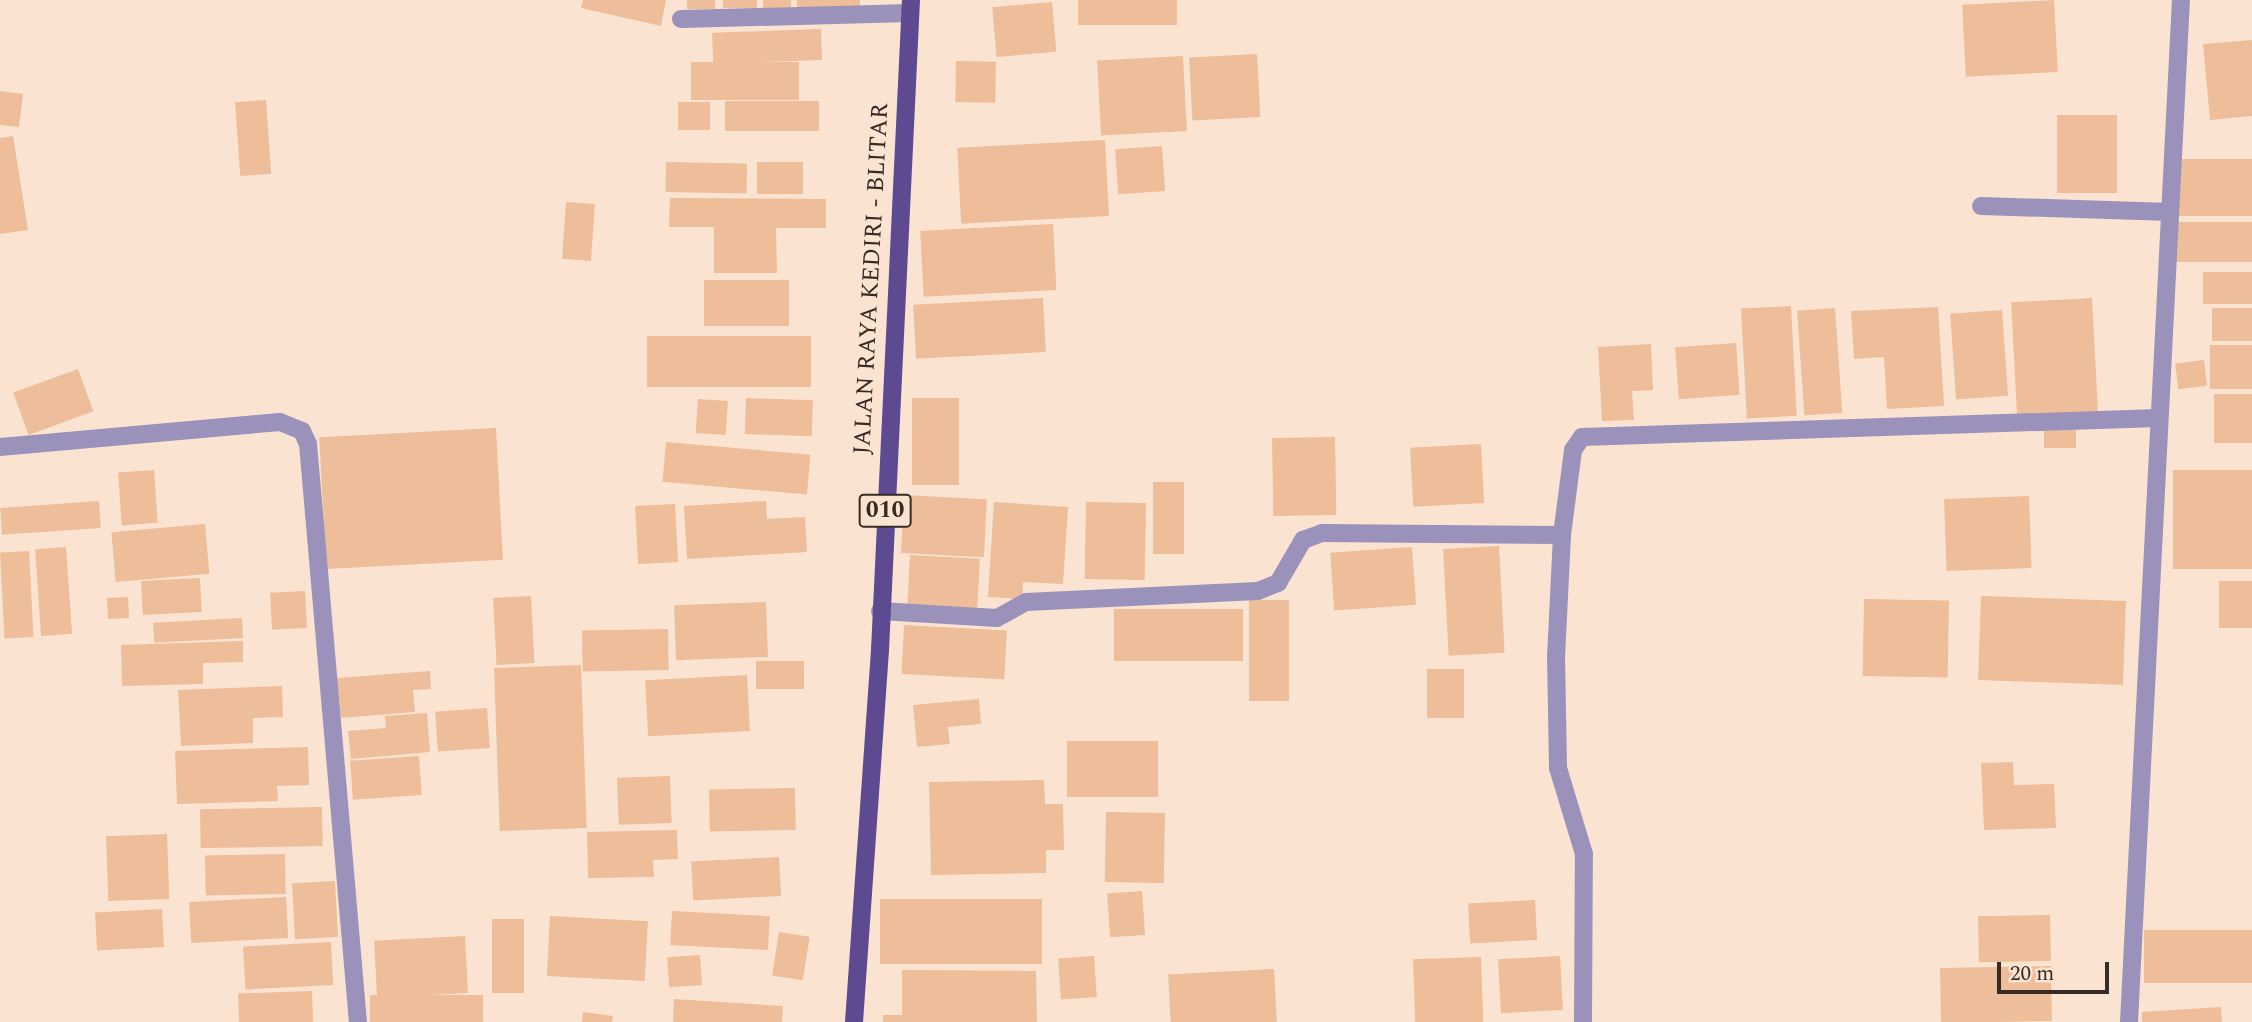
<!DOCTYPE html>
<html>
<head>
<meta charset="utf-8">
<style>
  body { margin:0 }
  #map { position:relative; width:2252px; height:1022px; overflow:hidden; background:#fbe3d2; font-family:Spectral,serif }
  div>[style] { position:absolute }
  .building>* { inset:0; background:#eebd9a; transform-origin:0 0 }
  .service>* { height:18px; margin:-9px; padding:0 9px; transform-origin:9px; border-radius:9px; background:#9b92bb }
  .minor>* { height:18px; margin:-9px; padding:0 9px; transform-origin:9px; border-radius:9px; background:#9b92bb }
  .primary>* { height:18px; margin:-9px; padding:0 9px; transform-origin:9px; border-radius:9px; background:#5d4a91 }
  span { translate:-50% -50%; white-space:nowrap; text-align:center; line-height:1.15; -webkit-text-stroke:6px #fbe3d2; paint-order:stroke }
  .shield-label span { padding:2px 5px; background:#fbe3d2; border:2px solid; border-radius:5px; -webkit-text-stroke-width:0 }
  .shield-label { font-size:23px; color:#372b23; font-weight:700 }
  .street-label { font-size:24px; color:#372b23 }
  .scale { position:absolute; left:1997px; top:962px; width:112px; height:32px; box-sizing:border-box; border:4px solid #372b23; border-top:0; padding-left:9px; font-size:21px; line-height:24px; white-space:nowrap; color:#372b23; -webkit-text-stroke:5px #fbe3d2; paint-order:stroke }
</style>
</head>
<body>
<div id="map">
  <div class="building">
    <i style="clip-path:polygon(583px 0,666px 0,661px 26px,581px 8px)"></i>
    <i style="left:687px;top:0;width:28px;height:9px"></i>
    <i style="left:723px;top:0;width:34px;height:8px"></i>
    <i style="left:763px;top:0;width:28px;height:12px"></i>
    <i style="left:797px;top:0;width:63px;height:10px"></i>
    <i style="left:1078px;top:0;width:99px;height:25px"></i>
    <i style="left:2054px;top:0;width:72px;height:92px;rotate:87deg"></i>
    <i style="left:1052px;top:2px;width:50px;height:60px;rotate:85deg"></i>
    <i style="left:821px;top:29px;width:31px;height:109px;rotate:88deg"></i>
    <i style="clip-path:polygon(2252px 40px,2252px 116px,2210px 120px,2203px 44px)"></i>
    <i style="left:1257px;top:54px;width:63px;height:68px;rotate:87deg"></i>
    <i style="left:1183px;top:56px;width:75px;height:86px;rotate:87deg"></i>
    <i style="left:956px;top:61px;width:40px;height:41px;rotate:1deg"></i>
    <i style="left:691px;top:62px;width:108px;height:38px"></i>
    <i style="clip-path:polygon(0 91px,23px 94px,19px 127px,0 125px)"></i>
    <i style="left:266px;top:100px;width:74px;height:31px;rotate:86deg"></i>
    <i style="left:725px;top:101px;width:94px;height:30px"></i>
    <i style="left:710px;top:102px;width:28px;height:32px;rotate:90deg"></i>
    <i style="left:2057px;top:115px;width:60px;height:78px"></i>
    <i style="clip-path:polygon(13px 136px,28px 230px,0 234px,0 138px)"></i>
    <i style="left:1105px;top:140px;width:76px;height:148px;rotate:87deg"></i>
    <i style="left:1162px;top:146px;width:45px;height:47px;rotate:86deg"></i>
    <i style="left:2252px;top:159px;width:57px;height:79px;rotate:90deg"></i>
    <i style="left:666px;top:162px;width:81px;height:30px;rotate:1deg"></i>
    <i style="left:803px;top:162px;width:32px;height:46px;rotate:90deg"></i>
    <i style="clip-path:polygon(670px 198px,826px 199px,826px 228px,776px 228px,777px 273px,714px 273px,714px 227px,669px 227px)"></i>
    <i style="left:566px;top:202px;width:29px;height:57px;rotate:4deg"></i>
    <i style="left:2252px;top:222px;width:40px;height:78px;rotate:90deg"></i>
    <i style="left:1053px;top:224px;width:66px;height:133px;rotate:87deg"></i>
    <i style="left:2252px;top:272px;width:32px;height:49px;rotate:90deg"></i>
    <i style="left:704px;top:280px;width:85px;height:46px"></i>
    <i style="left:1043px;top:298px;width:54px;height:130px;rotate:87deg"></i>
    <i style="left:2092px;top:298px;width:115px;height:81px;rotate:87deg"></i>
    <i style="left:1791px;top:306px;width:110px;height:50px;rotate:87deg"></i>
    <i style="clip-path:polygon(1938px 307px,1944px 406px,1887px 409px,1884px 357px,1854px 359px,1851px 311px)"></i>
    <i style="left:1835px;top:308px;width:105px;height:38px;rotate:86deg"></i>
    <i style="left:2252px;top:308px;width:33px;height:40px;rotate:90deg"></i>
    <i style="left:2002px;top:310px;width:86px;height:52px;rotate:86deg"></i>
    <i style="left:647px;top:336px;width:164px;height:51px"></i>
    <i style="left:1736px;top:343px;width:52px;height:61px;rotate:86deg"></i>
    <i style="clip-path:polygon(1651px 344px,1653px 390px,1632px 391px,1634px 420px,1602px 421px,1598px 347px)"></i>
    <i style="left:2252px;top:345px;width:44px;height:42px;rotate:90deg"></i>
    <i style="left:2204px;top:360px;width:26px;height:29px;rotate:83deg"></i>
    <i style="left:78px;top:369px;width:45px;height:69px;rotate:70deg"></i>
    <i style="left:2252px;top:394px;width:49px;height:38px;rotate:90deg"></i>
    <i style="left:746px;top:398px;width:67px;height:36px;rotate:2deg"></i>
    <i style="left:912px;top:398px;width:47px;height:87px"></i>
    <i style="left:698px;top:399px;width:30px;height:34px;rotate:4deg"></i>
    <i style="left:496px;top:428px;width:132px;height:177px;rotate:87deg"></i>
    <i style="left:2044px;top:430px;width:32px;height:18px"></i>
    <i style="left:1335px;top:437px;width:78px;height:63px;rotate:89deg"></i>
    <i style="left:666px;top:442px;width:145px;height:40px;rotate:5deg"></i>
    <i style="left:1481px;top:444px;width:59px;height:71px;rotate:87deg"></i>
    <i style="left:154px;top:470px;width:53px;height:36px;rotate:86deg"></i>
    <i style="left:2252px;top:470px;width:99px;height:79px;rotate:90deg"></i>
    <i style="left:1153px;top:482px;width:31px;height:72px"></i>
    <i style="left:904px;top:495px;width:83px;height:58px;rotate:3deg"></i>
    <i style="left:2029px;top:496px;width:72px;height:85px;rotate:88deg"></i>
    <i style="left:99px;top:501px;width:27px;height:99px;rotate:86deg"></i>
    <i style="clip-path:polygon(766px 501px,767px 519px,805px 517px,807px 552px,687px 559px,684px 506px)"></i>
    <i style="clip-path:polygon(994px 502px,1068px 507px,1063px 584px,1023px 582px,1022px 599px,988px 597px)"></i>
    <i style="left:1086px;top:502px;width:60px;height:77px;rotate:1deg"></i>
    <i style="left:675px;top:504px;width:58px;height:40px;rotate:87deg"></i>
    <i style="left:205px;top:524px;width:50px;height:94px;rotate:85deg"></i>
    <i style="left:1499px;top:546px;width:107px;height:56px;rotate:87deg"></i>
    <i style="left:66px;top:547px;width:87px;height:31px;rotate:86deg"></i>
    <i style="left:1412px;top:547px;width:58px;height:82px;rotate:86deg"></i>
    <i style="left:29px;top:551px;width:86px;height:29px;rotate:87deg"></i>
    <i style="left:910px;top:555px;width:70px;height:53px;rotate:3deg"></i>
    <i style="left:200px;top:578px;width:34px;height:59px;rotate:87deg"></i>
    <i style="left:2252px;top:581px;width:47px;height:33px;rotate:90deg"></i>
    <i style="left:305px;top:591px;width:37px;height:35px;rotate:87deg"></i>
    <i style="left:531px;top:596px;width:67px;height:38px;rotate:87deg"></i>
    <i style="left:1981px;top:596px;width:145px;height:84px;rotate:2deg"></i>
    <i style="left:128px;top:597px;width:21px;height:21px;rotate:87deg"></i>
    <i style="left:1864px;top:599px;width:85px;height:77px;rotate:1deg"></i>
    <i style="left:1249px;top:600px;width:40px;height:101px"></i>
    <i style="left:766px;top:602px;width:55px;height:92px;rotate:88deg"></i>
    <i style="left:1114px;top:609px;width:129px;height:52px"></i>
    <i style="left:242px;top:618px;width:20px;height:89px;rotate:87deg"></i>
    <i style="left:904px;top:625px;width:103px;height:49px;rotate:3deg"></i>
    <i style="left:668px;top:629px;width:41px;height:86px;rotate:89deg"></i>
    <i style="clip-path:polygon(243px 641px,243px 662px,203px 663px,203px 684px,122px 686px,121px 645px)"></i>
    <i style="left:804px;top:661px;width:28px;height:48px;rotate:90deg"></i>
    <i style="left:581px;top:665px;width:163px;height:87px;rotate:88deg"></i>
    <i style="left:1427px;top:669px;width:37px;height:49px"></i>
    <i style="clip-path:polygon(430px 671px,431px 689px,413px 690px,415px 712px,341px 718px,337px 678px)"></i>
    <i style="left:747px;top:675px;width:56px;height:102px;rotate:87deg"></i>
    <i style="clip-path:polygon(282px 686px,283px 717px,253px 718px,253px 743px,181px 746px,178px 690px)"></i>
    <i style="clip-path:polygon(979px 699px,981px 724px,948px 727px,950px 744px,917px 747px,913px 705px)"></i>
    <i style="left:487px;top:708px;width:40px;height:52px;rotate:86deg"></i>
    <i style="clip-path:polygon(427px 713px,430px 752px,351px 759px,348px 731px,386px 728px,385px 716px)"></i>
    <i style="left:1067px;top:741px;width:91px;height:56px"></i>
    <i style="clip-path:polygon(308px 747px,309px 785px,277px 786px,278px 801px,177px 804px,175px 751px)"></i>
    <i style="left:419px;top:756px;width:39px;height:69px;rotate:86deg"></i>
    <i style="clip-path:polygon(2013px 762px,2014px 785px,2054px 784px,2056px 828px,1984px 830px,1981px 763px)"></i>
    <i style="left:670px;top:776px;width:47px;height:53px;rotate:88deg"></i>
    <i style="clip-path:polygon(1044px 780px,1045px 804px,1063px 804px,1064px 850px,1046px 850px,1046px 873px,931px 875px,929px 782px)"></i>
    <i style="left:795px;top:788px;width:42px;height:86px;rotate:89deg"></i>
    <i style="left:322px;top:807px;width:39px;height:122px;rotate:89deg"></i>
    <i style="left:1106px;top:812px;width:59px;height:70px;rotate:1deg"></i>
    <i style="clip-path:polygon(677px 830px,678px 859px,653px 860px,654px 877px,588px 878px,587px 832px)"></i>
    <i style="left:167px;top:834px;width:65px;height:61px;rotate:88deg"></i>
    <i style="left:285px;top:854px;width:40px;height:80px;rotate:89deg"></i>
    <i style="left:779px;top:857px;width:39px;height:88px;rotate:87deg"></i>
    <i style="left:335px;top:881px;width:56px;height:43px;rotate:87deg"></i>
    <i style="left:1142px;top:891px;width:44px;height:35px;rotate:86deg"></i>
    <i style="left:286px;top:897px;width:41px;height:97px;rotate:87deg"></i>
    <i style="left:880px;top:899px;width:162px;height:65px"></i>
    <i style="left:1535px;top:900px;width:40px;height:67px;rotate:87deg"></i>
    <i style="left:162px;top:909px;width:38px;height:67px;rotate:87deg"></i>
    <i style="left:672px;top:911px;width:98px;height:34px;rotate:3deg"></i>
    <i style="left:2050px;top:915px;width:46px;height:72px;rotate:89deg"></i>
    <i style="left:550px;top:916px;width:98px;height:60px;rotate:3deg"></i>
    <i style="left:492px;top:919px;width:32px;height:74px"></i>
    <i style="left:2144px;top:930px;width:108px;height:53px"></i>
    <i style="left:779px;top:932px;width:31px;height:44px;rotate:9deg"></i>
    <i style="left:465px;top:936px;width:57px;height:91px;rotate:87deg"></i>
    <i style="left:331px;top:942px;width:43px;height:88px;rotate:87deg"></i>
    <i style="left:700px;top:955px;width:30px;height:33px;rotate:86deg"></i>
    <i style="left:1094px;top:956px;width:41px;height:36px;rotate:86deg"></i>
    <i style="left:1560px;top:956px;width:54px;height:62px;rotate:87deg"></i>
    <i style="left:1481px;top:957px;width:65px;height:68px;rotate:88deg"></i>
    <i style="left:2051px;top:966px;width:55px;height:111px;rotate:89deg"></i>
    <i style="left:1274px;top:969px;width:53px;height:106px;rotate:87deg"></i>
    <i style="clip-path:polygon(902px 970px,1036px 971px,1037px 1022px,883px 1022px,883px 1015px,902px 1015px)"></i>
    <i style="left:312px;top:991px;width:31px;height:74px;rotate:88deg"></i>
    <i style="left:483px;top:995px;width:27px;height:113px;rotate:90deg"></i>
    <i style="clip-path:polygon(674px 999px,783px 1006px,782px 1022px,673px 1022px)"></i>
    <i style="clip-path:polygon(2221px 1007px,2222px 1022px,2142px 1022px,2142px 1012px)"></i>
    <i style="clip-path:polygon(583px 1012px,613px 1016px,612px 1022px,582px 1022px)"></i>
  </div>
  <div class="service">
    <i style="left:1981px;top:206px;width:189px;rotate:1.8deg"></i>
  </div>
  <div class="minor">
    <i style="left:681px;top:19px;width:229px;rotate:-1.5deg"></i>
    <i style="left:0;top:447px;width:281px;rotate:-5.1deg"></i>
    <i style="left:280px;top:422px;width:24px;rotate:22deg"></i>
    <i style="left:302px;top:431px;width:14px;rotate:65deg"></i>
    <i style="left:308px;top:444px;width:580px;rotate:85.06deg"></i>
    <i style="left:880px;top:611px;width:117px;rotate:3.4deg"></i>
    <i style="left:997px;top:618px;width:33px;rotate:-29deg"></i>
    <i style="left:1026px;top:602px;width:232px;rotate:-2.7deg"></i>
    <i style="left:1258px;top:591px;width:22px;rotate:-22deg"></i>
    <i style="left:1278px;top:583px;width:50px;rotate:-59.8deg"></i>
    <i style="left:1303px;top:540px;width:20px;rotate:-20deg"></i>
    <i style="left:1322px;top:533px;width:240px;rotate:0.5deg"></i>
    <i style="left:1583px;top:1022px;width:168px;rotate:-89.7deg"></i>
    <i style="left:1584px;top:854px;width:90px;rotate:-106.8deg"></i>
    <i style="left:1558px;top:768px;width:110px;rotate:-91deg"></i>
    <i style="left:1556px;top:658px;width:123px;rotate:-87.2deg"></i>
    <i style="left:1562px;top:535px;width:86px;rotate:-82.6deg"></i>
    <i style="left:1573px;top:450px;width:16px;rotate:-55deg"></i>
    <i style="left:1582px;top:437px;width:577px;rotate:-1.89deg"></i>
    <i style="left:2129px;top:1022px;width:1023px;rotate:-87.09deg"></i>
  </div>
  <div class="primary">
    <i style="left:854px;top:1022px;width:373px;rotate:-86deg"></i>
    <i style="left:880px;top:650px;width:651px;rotate:-87.27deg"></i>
  </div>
  <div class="shield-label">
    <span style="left:885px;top:511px">010</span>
  </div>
  <div class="street-label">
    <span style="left:872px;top:279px;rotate:-87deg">JALAN RAYA KEDIRI - BLITAR</span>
  </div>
  <div class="scale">20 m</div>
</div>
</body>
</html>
